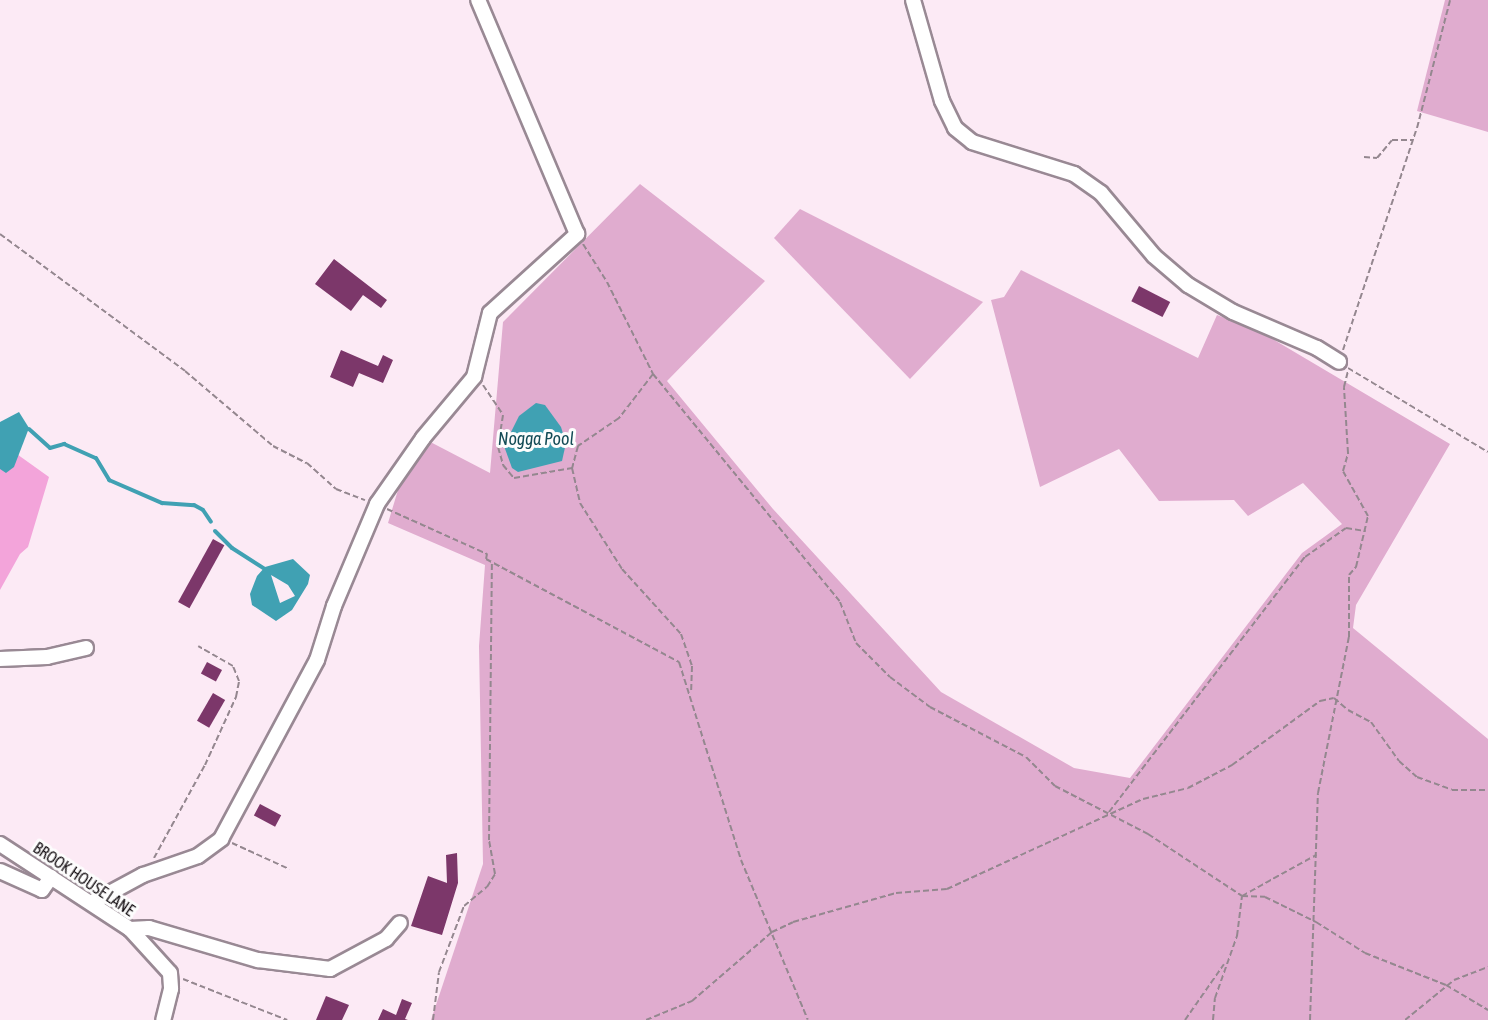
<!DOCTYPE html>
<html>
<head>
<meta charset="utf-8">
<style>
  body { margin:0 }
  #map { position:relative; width:1488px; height:1020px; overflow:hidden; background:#fceaf5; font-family:"Asap Condensed",sans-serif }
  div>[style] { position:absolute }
  .green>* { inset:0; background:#e0accf }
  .forest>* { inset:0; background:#f3a4da }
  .water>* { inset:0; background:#40a1b3 }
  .stream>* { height:4px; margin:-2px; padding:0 2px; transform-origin:2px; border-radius:2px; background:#40a1b3 }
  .building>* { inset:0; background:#7c376a; transform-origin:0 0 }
  .path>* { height:2px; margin-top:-1px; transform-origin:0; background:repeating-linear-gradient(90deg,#94878f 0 6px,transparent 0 9px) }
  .roads { filter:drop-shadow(2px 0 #998994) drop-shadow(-2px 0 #998994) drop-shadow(0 2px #998994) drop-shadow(0 -2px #998994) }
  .minor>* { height:14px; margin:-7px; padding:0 7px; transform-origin:7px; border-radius:7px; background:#fff }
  span { translate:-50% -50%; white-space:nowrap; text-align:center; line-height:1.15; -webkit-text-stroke:6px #fdfdfd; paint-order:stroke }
  .street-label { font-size:16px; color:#140e12 }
  .water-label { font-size:18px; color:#134b56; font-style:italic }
</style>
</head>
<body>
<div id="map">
  <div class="green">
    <i style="clip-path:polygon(1445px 0,1488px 0,1488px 132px,1417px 111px)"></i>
    <i style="clip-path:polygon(640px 184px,765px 281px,667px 381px,773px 509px,941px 692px,1074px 768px,1130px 778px,1302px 553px,1342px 524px,1303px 483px,1248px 516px,1234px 500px,1159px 501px,1119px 449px,1040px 487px,991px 300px,1004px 297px,1021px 270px,1198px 358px,1217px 315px,1259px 331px,1450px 444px,1356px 605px,1353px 628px,1488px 739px,1488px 1020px,431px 1020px,483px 864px,479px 646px,485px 565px,388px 523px,415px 434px,490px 473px,503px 322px)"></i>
    <i style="clip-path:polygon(800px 209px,983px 302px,910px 379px,774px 238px)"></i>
  </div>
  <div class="forest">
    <i style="clip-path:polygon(0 442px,49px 477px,28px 547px,20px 554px,0 590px)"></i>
  </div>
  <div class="water">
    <i style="clip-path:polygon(536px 403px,545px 405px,561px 427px,566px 443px,562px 461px,518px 472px,512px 468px,504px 446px,519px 416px)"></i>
    <i style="clip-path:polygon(19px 412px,29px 428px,14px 467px,6px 473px,0 469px,0 422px)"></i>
    <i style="clip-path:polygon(evenodd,293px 559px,310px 575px,308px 584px,292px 610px,276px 621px,252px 605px,250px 594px,257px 576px,265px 567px,293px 559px,271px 575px,288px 585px,295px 596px,280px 603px,271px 575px)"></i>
  </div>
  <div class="stream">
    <i style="left:29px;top:429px;width:28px;rotate:42deg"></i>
    <i style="left:50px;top:448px;width:15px;rotate:-16deg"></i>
    <i style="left:64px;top:444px;width:35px;rotate:24deg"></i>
    <i style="left:96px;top:458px;width:26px;rotate:59deg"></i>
    <i style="left:109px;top:480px;width:58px;rotate:23.5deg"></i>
    <i style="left:162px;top:503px;width:32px;rotate:4deg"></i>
    <i style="left:194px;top:505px;width:10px;rotate:29deg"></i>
    <i style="left:203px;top:510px;width:14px;rotate:56deg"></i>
    <i style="left:215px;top:531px;width:24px;rotate:45deg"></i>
    <i style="left:232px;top:548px;width:43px;rotate:32.6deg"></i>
  </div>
  <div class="building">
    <i style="clip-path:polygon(334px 259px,387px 300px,381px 308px,363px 295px,351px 311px,315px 284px)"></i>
    <i style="left:1139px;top:286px;width:35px;height:17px;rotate:27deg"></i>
    <i style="clip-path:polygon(341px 350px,378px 366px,383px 355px,393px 360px,383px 383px,359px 373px,353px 387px,330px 377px)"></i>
    <i style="left:213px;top:539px;width:13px;height:72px;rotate:29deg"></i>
    <i style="left:207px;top:662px;width:17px;height:13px;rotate:28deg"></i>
    <i style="left:213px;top:693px;width:14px;height:32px;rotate:30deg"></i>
    <i style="left:260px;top:804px;width:24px;height:13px;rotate:28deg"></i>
    <i style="clip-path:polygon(457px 853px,458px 883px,442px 935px,411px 926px,428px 876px,447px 883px,446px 855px)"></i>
    <i style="clip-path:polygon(326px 996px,349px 1005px,342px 1020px,316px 1020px)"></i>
    <i style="clip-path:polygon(402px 999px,412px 1003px,405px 1019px,408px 1020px,378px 1020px,383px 1009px,396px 1015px)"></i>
  </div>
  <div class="path">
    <i style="left:1364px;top:157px;width:13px;rotate:4deg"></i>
    <i style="left:1377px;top:158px;width:23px;rotate:-50deg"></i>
    <i style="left:1392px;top:140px;width:21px"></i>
    <i style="left:0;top:234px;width:230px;rotate:36.5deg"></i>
    <i style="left:185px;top:371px;width:116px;rotate:40.4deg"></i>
    <i style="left:273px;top:446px;width:38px;rotate:27deg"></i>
    <i style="left:307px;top:463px;width:39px;rotate:42deg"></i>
    <i style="left:336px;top:489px;width:31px;rotate:21deg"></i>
    <i style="left:583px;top:244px;width:45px;rotate:57.7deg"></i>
    <i style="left:607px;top:282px;width:103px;rotate:63.4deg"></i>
    <i style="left:653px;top:374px;width:295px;rotate:50.6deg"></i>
    <i style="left:840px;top:602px;width:44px;rotate:68.7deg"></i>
    <i style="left:856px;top:643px;width:48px;rotate:45deg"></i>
    <i style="left:890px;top:677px;width:50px;rotate:36.9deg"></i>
    <i style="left:930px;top:707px;width:108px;rotate:27.5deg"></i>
    <i style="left:1026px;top:757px;width:41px;rotate:45deg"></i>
    <i style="left:1055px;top:786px;width:105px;rotate:27.3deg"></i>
    <i style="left:1148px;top:834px;width:113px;rotate:33.4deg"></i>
    <i style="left:1242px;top:896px;width:23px;rotate:2deg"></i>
    <i style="left:1265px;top:897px;width:57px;rotate:26.1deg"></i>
    <i style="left:1316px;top:922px;width:58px;rotate:32.3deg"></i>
    <i style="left:1365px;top:953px;width:87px;rotate:21.6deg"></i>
    <i style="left:1446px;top:985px;width:49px;rotate:30.8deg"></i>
    <i style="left:1343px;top:350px;width:234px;rotate:-71.6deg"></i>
    <i style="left:1417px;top:128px;width:132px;rotate:-75.5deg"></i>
    <i style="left:1348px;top:368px;width:163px;rotate:31deg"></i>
    <i style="left:653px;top:374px;width:56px;rotate:127.7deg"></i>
    <i style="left:619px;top:418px;width:50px;rotate:145.7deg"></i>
    <i style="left:578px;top:446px;width:23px;rotate:105deg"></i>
    <i style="left:572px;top:468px;width:36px;rotate:77deg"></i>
    <i style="left:580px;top:503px;width:78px;rotate:57.5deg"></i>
    <i style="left:622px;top:569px;width:88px;rotate:47.8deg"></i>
    <i style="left:681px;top:634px;width:34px;rotate:71deg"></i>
    <i style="left:692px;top:666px;width:24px;rotate:92deg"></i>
    <i style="left:483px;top:385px;width:36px;rotate:56deg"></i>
    <i style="left:503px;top:415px;width:32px;rotate:99deg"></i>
    <i style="left:498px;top:447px;width:19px;rotate:74deg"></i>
    <i style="left:503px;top:465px;width:17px;rotate:50deg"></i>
    <i style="left:514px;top:478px;width:59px;rotate:-9.8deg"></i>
    <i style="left:387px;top:509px;width:110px;rotate:24.2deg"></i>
    <i style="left:487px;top:554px;width:5px;rotate:101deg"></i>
    <i style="left:486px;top:559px;width:219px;rotate:28.1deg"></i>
    <i style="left:679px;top:662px;width:207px;rotate:72.6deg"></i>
    <i style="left:741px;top:860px;width:173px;rotate:67.3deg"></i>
    <i style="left:1109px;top:812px;width:322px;rotate:-52.5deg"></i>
    <i style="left:1305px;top:557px;width:50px;rotate:-35.3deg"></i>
    <i style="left:1346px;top:528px;width:20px;rotate:9deg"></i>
    <i style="left:232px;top:843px;width:63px;rotate:24.5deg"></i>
    <i style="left:154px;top:858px;width:106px;rotate:-61.3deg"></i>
    <i style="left:205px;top:765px;width:75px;rotate:-65.5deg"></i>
    <i style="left:236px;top:697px;width:16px;rotate:-79deg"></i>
    <i style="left:239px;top:681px;width:16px;rotate:-112deg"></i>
    <i style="left:233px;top:666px;width:40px;rotate:-150.3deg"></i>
    <i style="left:1242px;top:896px;width:85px;rotate:-29deg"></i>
    <i style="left:183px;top:979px;width:112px;rotate:21.5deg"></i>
    <i style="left:433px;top:1020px;width:48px;rotate:-82.9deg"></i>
    <i style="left:439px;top:972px;width:71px;rotate:-69.3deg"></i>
    <i style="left:464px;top:906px;width:30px;rotate:-40deg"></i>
    <i style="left:487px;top:887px;width:15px;rotate:-58deg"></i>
    <i style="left:495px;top:874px;width:35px;rotate:-100deg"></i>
    <i style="left:489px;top:840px;width:277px;rotate:-89.4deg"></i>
    <i style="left:646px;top:1020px;width:50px;rotate:-22.4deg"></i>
    <i style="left:692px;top:1001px;width:106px;rotate:-40.8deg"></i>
    <i style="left:772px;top:932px;width:23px;rotate:-25deg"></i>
    <i style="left:793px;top:922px;width:107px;rotate:-15.7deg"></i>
    <i style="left:896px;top:893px;width:51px;rotate:-4.5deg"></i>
    <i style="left:947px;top:889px;width:216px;rotate:-24.7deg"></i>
    <i style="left:1143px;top:799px;width:46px;rotate:-13.7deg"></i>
    <i style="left:1188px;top:788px;width:50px;rotate:-27.6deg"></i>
    <i style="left:1232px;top:765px;width:109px;rotate:-36deg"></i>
    <i style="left:1320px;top:701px;width:14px;rotate:-12deg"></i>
    <i style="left:1334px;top:698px;width:18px;rotate:41deg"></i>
    <i style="left:1348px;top:710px;width:26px;rotate:28deg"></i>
    <i style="left:1371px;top:722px;width:48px;rotate:54.3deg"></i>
    <i style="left:1399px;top:761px;width:24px;rotate:42deg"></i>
    <i style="left:1417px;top:777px;width:37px;rotate:20deg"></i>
    <i style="left:1452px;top:790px;width:36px"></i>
    <i style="left:1185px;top:1020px;width:68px;rotate:-55.1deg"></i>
    <i style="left:1213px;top:1020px;width:22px;rotate:-85deg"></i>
    <i style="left:1215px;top:998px;width:66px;rotate:-70.5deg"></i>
    <i style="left:1237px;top:936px;width:40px;rotate:-82.9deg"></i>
    <i style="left:1310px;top:1020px;width:227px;rotate:-88deg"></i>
    <i style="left:1318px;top:793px;width:159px;rotate:-78.8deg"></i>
    <i style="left:1349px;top:637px;width:62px;rotate:-90deg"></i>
    <i style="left:1349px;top:575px;width:11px;rotate:-49deg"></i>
    <i style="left:1356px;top:567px;width:52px;rotate:-76.8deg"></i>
    <i style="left:1368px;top:516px;width:51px;rotate:-119.1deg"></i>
    <i style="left:1343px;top:471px;width:19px;rotate:-74deg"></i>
    <i style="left:1348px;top:453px;width:66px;rotate:-93.5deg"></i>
    <i style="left:1344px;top:387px;width:16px;rotate:-76deg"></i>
    <i style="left:1405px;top:1020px;width:63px;rotate:-39.2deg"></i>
    <i style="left:1454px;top:980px;width:36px;rotate:-21deg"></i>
  </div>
  <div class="roads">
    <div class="minor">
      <i style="left:913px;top:0;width:105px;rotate:74deg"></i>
      <i style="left:942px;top:101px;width:30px;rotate:64deg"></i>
      <i style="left:955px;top:128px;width:22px;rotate:39deg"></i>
      <i style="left:972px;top:142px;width:107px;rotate:17.4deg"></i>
      <i style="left:1074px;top:174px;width:33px;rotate:35deg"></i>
      <i style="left:1101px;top:193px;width:82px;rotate:49.9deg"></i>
      <i style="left:1154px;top:256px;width:45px;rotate:40.5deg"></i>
      <i style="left:1188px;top:285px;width:52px;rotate:31deg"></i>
      <i style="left:1233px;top:312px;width:91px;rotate:23.2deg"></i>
      <i style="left:1317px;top:348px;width:26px;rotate:32deg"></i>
      <i style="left:0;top:659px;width:47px;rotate:-2.4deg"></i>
      <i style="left:47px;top:657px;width:40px;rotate:-13deg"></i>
      <i style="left:0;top:844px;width:155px;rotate:33.2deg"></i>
      <i style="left:130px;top:929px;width:59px;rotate:47.7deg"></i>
      <i style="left:170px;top:973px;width:16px;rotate:86deg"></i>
      <i style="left:171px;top:989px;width:32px;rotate:104deg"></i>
      <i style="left:0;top:871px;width:46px;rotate:24.3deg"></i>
      <i style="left:42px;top:890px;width:16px;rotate:-55deg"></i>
      <i style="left:93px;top:902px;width:57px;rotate:-28.4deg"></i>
      <i style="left:143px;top:875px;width:58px;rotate:-19.1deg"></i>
      <i style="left:198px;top:856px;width:29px;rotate:-36deg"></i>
      <i style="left:221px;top:839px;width:203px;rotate:-61.8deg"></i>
      <i style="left:317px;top:660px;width:57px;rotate:-72.5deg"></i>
      <i style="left:334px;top:606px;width:111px;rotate:-67.1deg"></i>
      <i style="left:377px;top:504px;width:80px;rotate:-55.1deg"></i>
      <i style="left:423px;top:438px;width:80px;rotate:-50.1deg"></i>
      <i style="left:474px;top:377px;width:66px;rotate:-76deg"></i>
      <i style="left:490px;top:313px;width:118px;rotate:-42.2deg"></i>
      <i style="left:577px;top:234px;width:254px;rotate:-112.9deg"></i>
      <i style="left:130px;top:929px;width:19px;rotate:-3deg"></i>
      <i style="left:149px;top:928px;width:114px;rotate:16.4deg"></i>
      <i style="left:258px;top:960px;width:73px;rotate:7.1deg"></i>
      <i style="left:330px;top:969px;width:64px;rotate:-28.2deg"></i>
      <i style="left:386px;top:939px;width:21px;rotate:-49deg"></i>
    </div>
  </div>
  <div class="street-label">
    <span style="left:84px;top:879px;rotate:34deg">BROOK HOUSE LANE</span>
  </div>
  <div class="water-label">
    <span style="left:536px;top:439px">Nogga Pool</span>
  </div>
</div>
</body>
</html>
